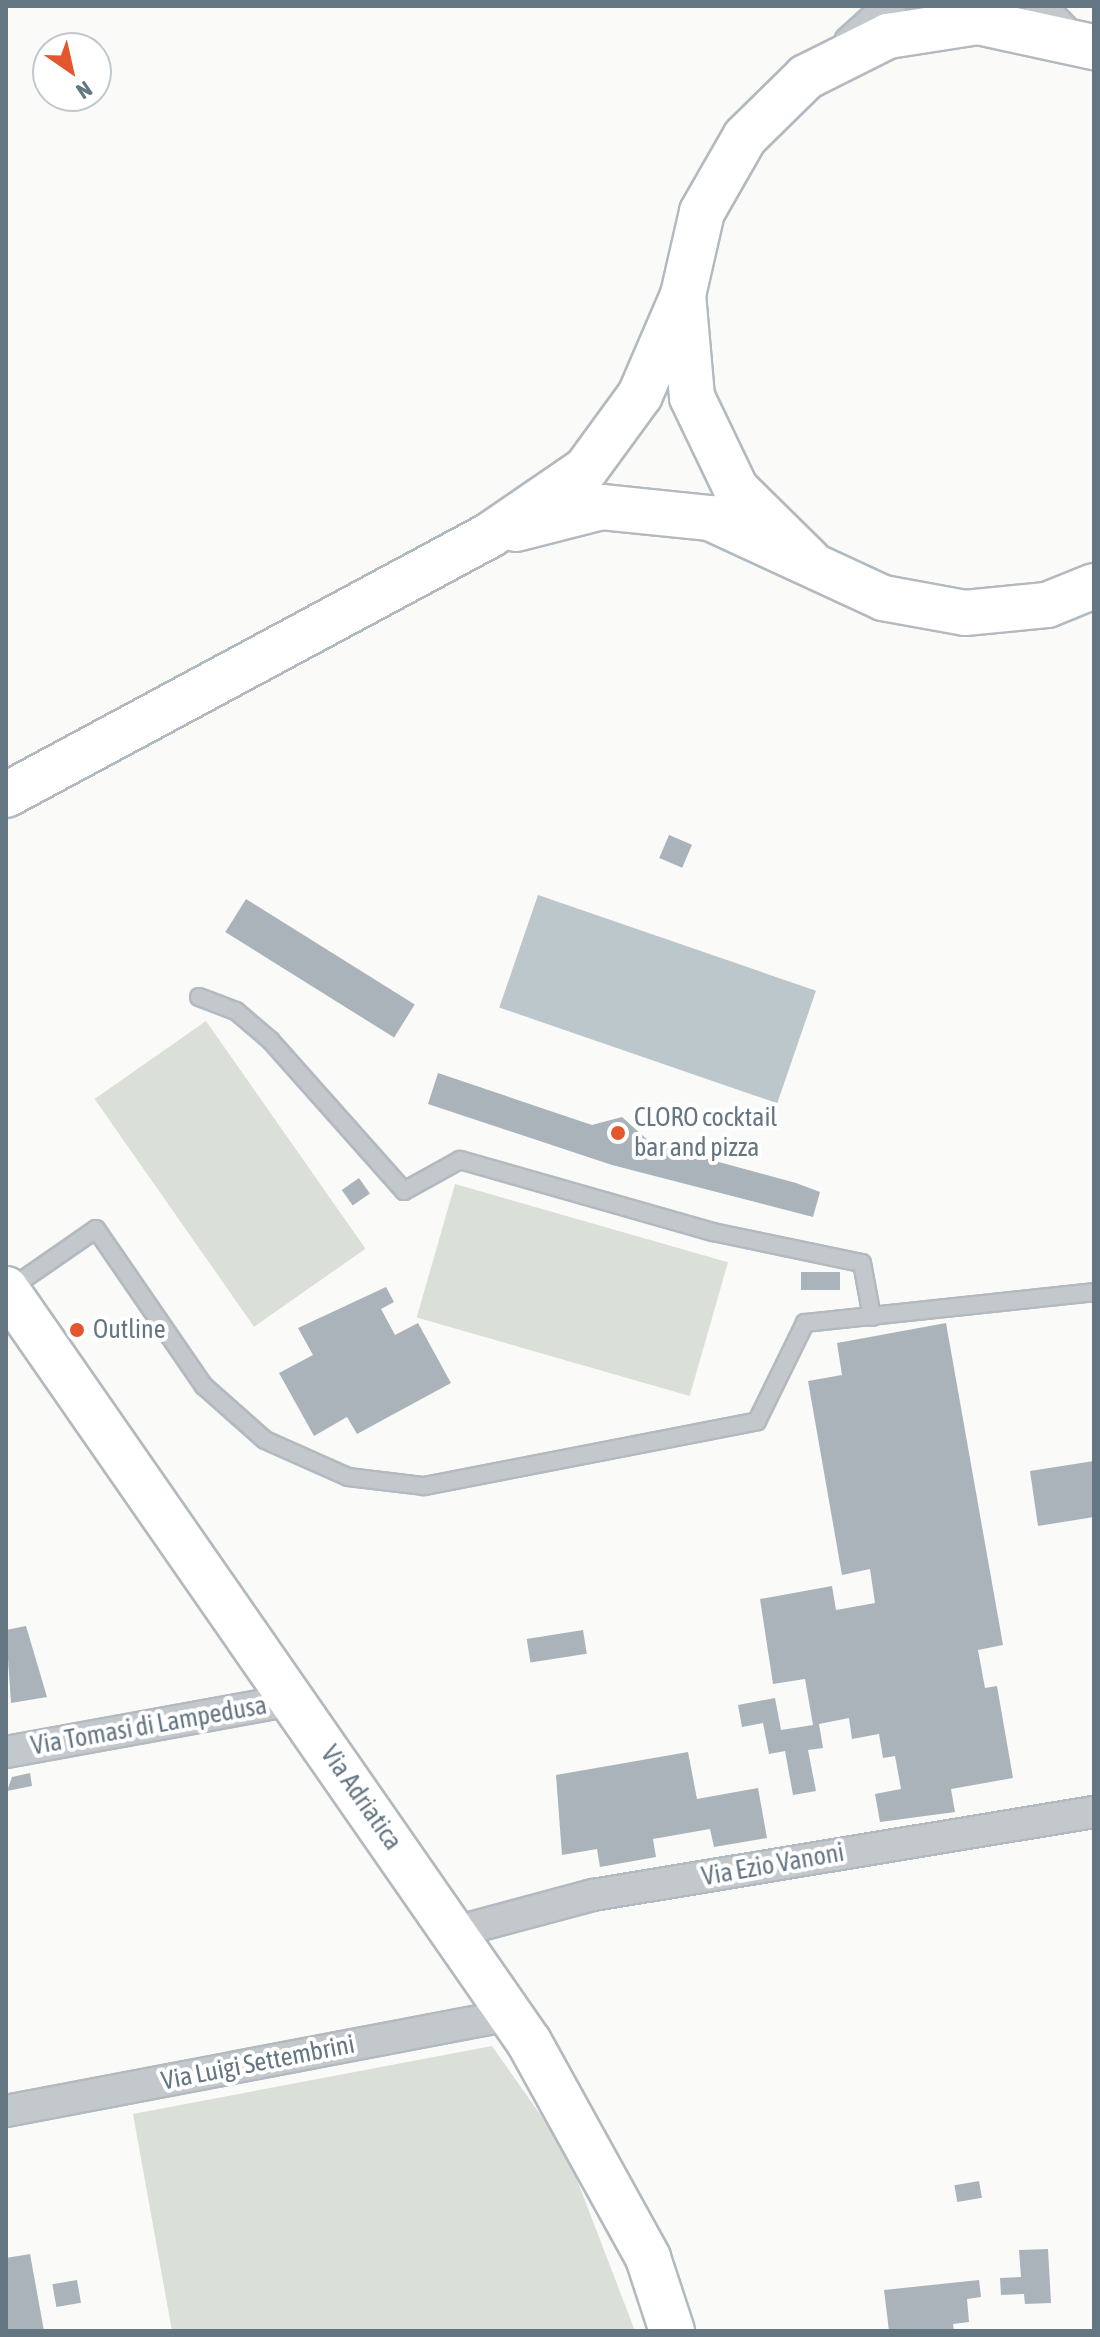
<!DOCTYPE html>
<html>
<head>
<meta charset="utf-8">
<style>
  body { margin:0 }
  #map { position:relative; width:1100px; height:2337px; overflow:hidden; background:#fafaf8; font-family:"Asap Condensed",sans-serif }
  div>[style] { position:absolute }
  .green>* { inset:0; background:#dadfd7; transform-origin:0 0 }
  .water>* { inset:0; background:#bbc7cb; transform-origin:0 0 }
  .building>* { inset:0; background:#aab3b9; transform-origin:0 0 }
  .roads { filter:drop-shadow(2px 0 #b3babf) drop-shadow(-2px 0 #b3babf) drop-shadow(0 2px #b3babf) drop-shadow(0 -2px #b3babf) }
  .lane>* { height:16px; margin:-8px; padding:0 8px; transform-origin:8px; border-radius:8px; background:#c3c8cc }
  .street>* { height:30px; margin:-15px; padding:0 15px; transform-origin:15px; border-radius:15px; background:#c3c8cc }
  .secondary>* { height:44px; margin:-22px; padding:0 22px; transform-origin:22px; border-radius:22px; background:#fff }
  .dots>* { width:22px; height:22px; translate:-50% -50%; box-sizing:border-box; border:4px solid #fff; border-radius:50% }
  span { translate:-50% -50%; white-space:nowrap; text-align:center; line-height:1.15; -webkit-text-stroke:8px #fff; paint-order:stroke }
  .poi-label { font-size:26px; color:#657683 }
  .left { translate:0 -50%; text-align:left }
  .street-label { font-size:26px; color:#657683 }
  .frame { position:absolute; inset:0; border:8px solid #657683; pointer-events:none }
  .north { position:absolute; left:32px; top:32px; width:80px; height:80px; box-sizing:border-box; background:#fff; border:2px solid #c1c8cd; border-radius:50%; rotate:146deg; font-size:22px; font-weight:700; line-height:32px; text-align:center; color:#657683 }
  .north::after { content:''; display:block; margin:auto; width:28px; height:36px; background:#e4572e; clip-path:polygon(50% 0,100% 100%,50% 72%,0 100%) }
</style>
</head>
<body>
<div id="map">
  <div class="green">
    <i style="left:206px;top:1021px;width:278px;height:136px;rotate:55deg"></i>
    <i style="left:455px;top:1184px;width:284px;height:139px;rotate:16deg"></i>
    <i style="clip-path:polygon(492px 2046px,566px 2151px,635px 2331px,172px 2331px,133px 2114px)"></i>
  </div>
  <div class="water">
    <i style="left:538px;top:895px;width:294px;height:119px;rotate:19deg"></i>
  </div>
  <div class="building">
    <i style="left:669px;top:835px;width:25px;height:25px;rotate:23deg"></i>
    <i style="left:246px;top:899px;width:199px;height:39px;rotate:32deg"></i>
    <i style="clip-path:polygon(438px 1073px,592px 1125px,622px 1117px,652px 1144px,796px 1183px,820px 1192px,813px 1217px,612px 1165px,428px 1104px)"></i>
    <i style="left:359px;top:1178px;width:19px;height:21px;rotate:55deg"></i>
    <i style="left:801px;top:1272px;width:39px;height:18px"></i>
    <i style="clip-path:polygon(386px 1287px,394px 1302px,381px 1309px,395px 1335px,418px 1323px,451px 1383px,357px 1434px,347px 1417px,314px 1436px,279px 1373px,313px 1355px,298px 1328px)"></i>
    <i style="clip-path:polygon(946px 1323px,1003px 1645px,978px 1650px,985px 1688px,997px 1686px,1013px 1778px,951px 1789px,955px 1812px,880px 1822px,875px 1794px,901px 1789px,895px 1756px,883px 1758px,879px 1734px,852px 1739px,849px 1718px,819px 1724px,823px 1748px,808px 1750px,816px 1791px,793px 1795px,785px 1751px,769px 1754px,763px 1723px,742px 1727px,738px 1705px,775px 1698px,781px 1730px,813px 1725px,805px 1679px,773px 1684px,760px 1599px,832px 1586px,836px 1610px,875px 1603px,870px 1569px,842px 1575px,808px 1381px,842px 1375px,837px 1343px)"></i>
    <i style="clip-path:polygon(1094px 1461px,1094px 1517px,1038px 1526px,1030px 1471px)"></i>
    <i style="clip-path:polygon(26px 1626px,47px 1697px,11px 1703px,6px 1630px)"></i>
    <i style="left:583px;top:1630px;width:24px;height:57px;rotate:81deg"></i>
    <i style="clip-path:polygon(688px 1752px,697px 1799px,758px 1788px,767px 1838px,714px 1847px,710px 1829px,653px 1839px,656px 1857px,600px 1867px,597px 1849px,562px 1855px,556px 1775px)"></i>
    <i style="clip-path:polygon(30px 1773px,32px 1786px,7px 1791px,12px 1777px)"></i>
    <i style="left:979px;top:2181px;width:17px;height:25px;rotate:80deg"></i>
    <i style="clip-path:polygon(1048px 2249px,1051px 2303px,1025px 2304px,1024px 2294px,1001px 2295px,1000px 2278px,1021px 2277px,1019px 2250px)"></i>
    <i style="clip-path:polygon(30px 2254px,44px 2331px,6px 2331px,6px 2258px)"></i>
    <i style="left:77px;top:2280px;width:23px;height:25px;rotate:80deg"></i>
    <i style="clip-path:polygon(979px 2280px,981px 2297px,967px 2299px,969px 2322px,953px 2324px,954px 2331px,889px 2331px,884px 2290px)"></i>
  </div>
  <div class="roads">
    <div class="lane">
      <i style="left:199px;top:997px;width:40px;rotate:21deg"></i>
      <i style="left:236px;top:1011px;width:45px;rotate:40.5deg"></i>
      <i style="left:270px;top:1040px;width:202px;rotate:48.4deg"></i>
      <i style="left:404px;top:1191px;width:64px;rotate:-29deg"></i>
      <i style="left:460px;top:1160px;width:263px;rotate:15.9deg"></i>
      <i style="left:713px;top:1232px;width:152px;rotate:11.8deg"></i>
      <i style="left:862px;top:1263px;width:55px;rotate:79.5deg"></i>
      <i style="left:8px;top:1290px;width:107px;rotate:-34.7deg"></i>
      <i style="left:96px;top:1229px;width:191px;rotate:55.5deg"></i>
      <i style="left:204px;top:1386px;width:81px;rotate:41.5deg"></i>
      <i style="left:265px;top:1440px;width:91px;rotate:24deg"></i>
      <i style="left:348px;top:1477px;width:77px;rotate:6.8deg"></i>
      <i style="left:424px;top:1486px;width:339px;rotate:-11deg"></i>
      <i style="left:757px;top:1421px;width:109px;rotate:-63.9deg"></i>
      <i style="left:805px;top:1323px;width:291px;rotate:-6.1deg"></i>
    </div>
    <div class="street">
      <i style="left:1040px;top:6px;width:42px;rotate:46deg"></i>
      <i style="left:850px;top:42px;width:54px;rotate:-42deg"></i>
      <i style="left:6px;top:1752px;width:291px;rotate:-10.3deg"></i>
      <i style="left:455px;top:1932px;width:143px;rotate:-15deg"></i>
      <i style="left:593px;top:1895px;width:508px;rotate:-9.41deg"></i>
      <i style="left:6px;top:2111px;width:513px;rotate:-10.78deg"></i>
    </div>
    <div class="secondary">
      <i style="left:516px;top:529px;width:89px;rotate:-14.3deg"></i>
      <i style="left:602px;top:507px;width:109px;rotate:5.8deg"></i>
      <i style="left:710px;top:518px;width:191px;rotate:24.8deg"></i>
      <i style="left:883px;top:598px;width:83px;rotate:10.4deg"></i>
      <i style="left:965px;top:613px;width:82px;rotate:-5.6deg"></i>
      <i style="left:1047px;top:605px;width:51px;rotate:-22deg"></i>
      <i style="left:809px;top:561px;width:103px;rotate:-135.4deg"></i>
      <i style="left:736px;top:489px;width:102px;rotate:-115.6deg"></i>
      <i style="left:692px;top:397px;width:102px;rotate:-95deg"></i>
      <i style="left:683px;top:295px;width:85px;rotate:-77.1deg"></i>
      <i style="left:702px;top:212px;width:86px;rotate:-60.2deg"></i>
      <i style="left:745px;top:137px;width:86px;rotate:-44.5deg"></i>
      <i style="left:806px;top:77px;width:92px;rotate:-26.6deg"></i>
      <i style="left:888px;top:36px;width:91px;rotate:-8.8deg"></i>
      <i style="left:978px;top:22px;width:119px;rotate:12.2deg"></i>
      <i style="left:6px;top:795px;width:549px;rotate:-28.24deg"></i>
      <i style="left:490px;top:535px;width:116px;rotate:-34.5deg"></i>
      <i style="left:586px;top:469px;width:92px;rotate:-53.9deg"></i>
      <i style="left:640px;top:395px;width:109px;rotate:-66.7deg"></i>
      <i style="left:6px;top:1289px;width:917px;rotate:55.22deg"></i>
      <i style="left:529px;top:2042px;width:247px;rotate:61.1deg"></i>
      <i style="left:648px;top:2258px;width:77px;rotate:71.8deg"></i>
    </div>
  </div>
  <div class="dots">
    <i style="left:618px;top:1133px;background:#e4572e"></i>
    <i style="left:77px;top:1330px;background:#e4572e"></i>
  </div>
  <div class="poi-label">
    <span class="left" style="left:634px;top:1133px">CLORO cocktail<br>bar and pizza</span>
    <span class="left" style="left:93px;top:1330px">Outline</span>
  </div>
  <div class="street-label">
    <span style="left:149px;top:1726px;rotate:-10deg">Via Tomasi di Lampedusa</span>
    <span style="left:361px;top:1798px;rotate:55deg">Via Adriatica</span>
    <span style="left:773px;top:1865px;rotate:-10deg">Via Ezio Vanoni</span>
    <span style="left:258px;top:2063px;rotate:-11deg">Via Luigi Settembrini</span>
  </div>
  <div class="frame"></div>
  <div class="north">N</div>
</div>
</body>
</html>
